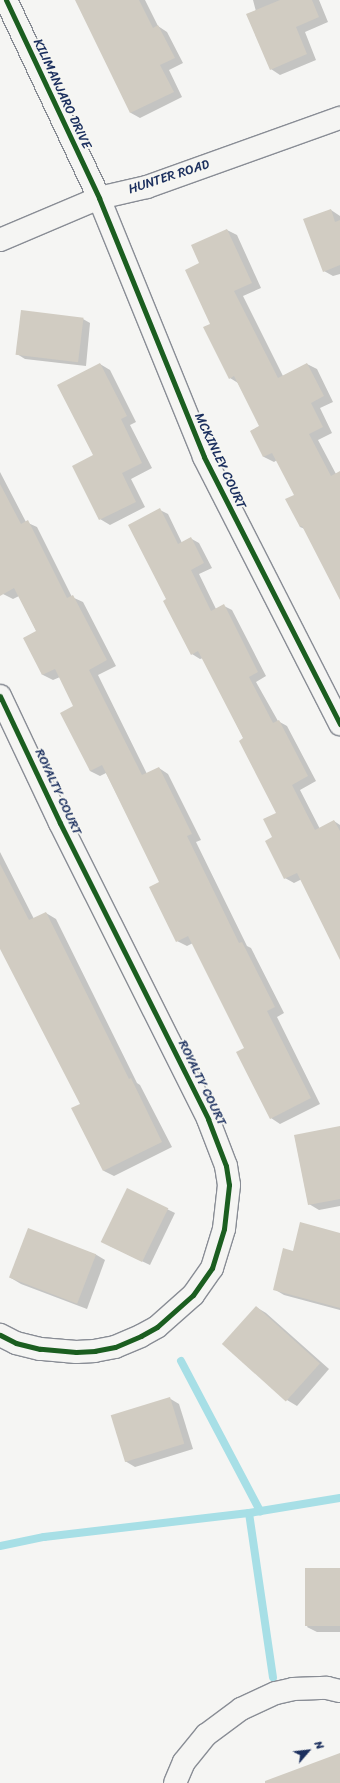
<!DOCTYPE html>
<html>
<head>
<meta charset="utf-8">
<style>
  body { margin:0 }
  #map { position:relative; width:340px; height:1783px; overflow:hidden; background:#f5f5f3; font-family:Sriracha,sans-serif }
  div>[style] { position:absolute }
  .shadow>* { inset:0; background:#0003 }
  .stream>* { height:8px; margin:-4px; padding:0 4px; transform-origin:4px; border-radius:4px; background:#a7dfe6 }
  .building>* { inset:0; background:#d1ccc2; transform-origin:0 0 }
  .roads { filter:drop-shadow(1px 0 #898d95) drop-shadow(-1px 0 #898d95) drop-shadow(0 1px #898d95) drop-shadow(0 -1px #898d95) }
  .minor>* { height:22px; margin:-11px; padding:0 11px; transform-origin:11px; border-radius:11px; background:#f5f5f3 }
  .cycleway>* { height:5px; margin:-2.5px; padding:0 2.5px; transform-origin:2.5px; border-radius:2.5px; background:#1b5e20 }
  span { translate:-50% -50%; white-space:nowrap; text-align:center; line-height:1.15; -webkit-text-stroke:4px #f6f6f2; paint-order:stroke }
  .street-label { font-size:13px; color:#1b2f5e }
  .north { position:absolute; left:288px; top:1731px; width:40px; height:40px; -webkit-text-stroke:3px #f6f6f2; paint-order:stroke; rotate:62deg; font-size:11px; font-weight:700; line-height:16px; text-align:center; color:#1b2f5e }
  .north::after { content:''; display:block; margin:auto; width:14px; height:18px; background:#1b2f5e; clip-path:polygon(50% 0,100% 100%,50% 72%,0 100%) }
</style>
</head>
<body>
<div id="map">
  <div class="shadow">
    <i style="clip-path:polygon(88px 0,145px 0,158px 26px,167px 32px,183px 63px,169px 70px,182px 97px,140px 118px,131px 113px,79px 5px)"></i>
    <i style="clip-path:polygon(253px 0,319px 0,328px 22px,305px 32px,316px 60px,280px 75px,271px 69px)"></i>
    <i style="clip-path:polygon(331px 210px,340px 216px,340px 274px,333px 276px,324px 271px)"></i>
    <i style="clip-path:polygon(227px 230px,237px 235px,261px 288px,243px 296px,283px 376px,307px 364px,317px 369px,333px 402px,320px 408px,332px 433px,318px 440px,336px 474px,340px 472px,340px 577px,305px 529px,300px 527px,295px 495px,277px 460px,274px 462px,264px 457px,251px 431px,260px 426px,238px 383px,230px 378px,211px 324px,201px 264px)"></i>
    <i style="clip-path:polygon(22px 311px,83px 319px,90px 323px,86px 366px,25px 359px,17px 354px)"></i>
    <i style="clip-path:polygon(100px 364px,110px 370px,136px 422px,130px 425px,152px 468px,131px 479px,145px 507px,110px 525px,100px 519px,94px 456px)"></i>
    <i style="clip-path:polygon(0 472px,26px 522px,37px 527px,72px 597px,83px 602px,116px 666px,98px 675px,147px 774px,159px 768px,168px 774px,201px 840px,196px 842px,247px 946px,251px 948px,284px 1013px,277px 1017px,320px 1104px,280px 1124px,271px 1118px,246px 1049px,193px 943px,187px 946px,177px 941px,161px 882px,106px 773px,100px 776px,90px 771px,75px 707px,60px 677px,53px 680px,43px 675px,24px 638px,37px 632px,19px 596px,13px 599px,3px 594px,0 587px)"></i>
    <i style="clip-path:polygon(160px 510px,168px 514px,182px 543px,190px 538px,199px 543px,212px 568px,199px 574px,216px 609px,224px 606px,232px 610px,266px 676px,256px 682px,278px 721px,287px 726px,316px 781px,300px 790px,320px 829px,334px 821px,340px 825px,340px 958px,302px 879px,294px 883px,285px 878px,274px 838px,277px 813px,244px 739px,203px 658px,200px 659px,192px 654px,167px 600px)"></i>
    <i style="clip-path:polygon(0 852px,34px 919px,46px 913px,56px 919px,137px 1083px,140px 1085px,172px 1147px,114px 1176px,104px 1171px,73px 1109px,82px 1104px,0 946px)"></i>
    <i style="clip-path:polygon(340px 1127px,340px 1206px,319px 1210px,309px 1204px)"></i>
    <i style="clip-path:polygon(128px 1190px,175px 1213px,150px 1265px,110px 1246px)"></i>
    <i style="clip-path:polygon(340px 1234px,340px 1310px,284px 1295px,274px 1289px,293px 1252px)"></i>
    <i style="clip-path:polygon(95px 1254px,105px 1260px,87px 1309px,21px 1284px,11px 1278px)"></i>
    <i style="clip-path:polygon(256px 1307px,266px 1313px,329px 1369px,297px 1406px,287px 1400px)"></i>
    <i style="clip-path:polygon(169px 1398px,179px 1404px,193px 1449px,135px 1467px,125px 1461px)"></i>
    <i style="clip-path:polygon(340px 1569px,340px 1632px,317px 1632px,307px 1627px)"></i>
  </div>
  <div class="stream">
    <i style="left:181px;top:1361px;width:170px;rotate:62.2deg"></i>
    <i style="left:249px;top:1513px;width:166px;rotate:81.7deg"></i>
    <i style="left:0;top:1546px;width:45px;rotate:-11.6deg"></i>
    <i style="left:44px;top:1537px;width:206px;rotate:-6.7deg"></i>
    <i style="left:249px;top:1513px;width:92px;rotate:-9.4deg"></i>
  </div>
  <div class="building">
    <i style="clip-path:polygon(75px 0,139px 0,153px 28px,158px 25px,175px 58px,160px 65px,174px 92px,130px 113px)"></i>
    <i style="clip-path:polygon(280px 0,312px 0,319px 17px,296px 27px,307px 54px,270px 70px,246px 14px)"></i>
    <i style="clip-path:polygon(331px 209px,335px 222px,340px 220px,340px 265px,323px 272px,303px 219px)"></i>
    <i style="clip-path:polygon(227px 229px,252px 283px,234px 291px,278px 378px,307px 363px,324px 396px,311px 403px,323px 427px,309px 434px,331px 476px,340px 471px,340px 600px,302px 526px,300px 527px,285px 499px,294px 495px,272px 453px,263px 457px,250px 431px,259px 426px,234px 376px,229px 379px,203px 327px,210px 324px,185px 270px,199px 263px,191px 245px)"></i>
    <i style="left:21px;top:310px;width:63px;height:45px;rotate:7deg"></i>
    <i style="clip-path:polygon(100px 363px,127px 416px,121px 419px,142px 463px,122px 473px,136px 502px,99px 520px,72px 466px,93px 455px,57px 385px)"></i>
    <i style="clip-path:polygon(0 484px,21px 524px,28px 520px,67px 598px,73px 595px,107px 660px,89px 670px,142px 775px,159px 767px,192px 834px,187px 836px,239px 943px,242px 942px,275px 1007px,267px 1011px,311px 1098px,270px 1119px,236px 1052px,244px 1048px,188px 936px,176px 942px,149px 887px,159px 882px,102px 765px,90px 771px,60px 713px,73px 706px,55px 669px,42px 675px,23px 638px,36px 631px,14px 588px,0 596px)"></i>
    <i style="clip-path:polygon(160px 508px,178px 544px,191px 537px,204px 563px,191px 570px,211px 611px,224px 604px,258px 672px,249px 677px,273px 723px,279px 720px,308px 776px,292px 785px,315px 830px,334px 820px,340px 831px,340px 960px,297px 873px,284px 879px,265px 841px,272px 837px,263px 819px,276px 813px,239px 741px,243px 738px,198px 651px,191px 655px,163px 601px,166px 599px,128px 525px)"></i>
    <i style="clip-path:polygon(0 864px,29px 920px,46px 912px,129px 1079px,131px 1078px,162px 1142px,103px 1171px,71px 1108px,80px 1104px,0 949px)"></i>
    <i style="clip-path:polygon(340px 1126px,340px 1199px,308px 1205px,294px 1135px)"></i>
    <i style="left:127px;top:1188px;width:46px;height:60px;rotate:26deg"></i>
    <i style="clip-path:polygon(300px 1222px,340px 1233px,340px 1308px,273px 1290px,283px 1248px,293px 1251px)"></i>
    <i style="left:28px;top:1228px;width:73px;height:53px;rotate:21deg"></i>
    <i style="left:256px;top:1306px;width:86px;height:51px;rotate:42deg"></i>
    <i style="left:170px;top:1397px;width:49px;height:62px;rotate:73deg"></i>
    <i style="left:340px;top:1568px;width:58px;height:35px;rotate:90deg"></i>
    <i style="clip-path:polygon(340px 1753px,340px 1783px,265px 1783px,265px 1781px)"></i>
  </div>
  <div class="roads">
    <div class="minor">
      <i style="left:6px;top:0;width:219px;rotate:64.8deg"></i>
      <i style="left:99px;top:198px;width:279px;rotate:67.9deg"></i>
      <i style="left:204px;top:457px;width:300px;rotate:63deg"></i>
      <i style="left:0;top:240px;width:108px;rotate:-23deg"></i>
      <i style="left:99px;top:198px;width:49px;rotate:-12.9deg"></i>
      <i style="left:147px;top:187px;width:205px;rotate:-19.7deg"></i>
      <i style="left:0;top:696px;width:140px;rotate:64.7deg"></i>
      <i style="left:60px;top:823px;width:331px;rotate:63.4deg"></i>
      <i style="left:208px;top:1119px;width:50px;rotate:69deg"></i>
      <i style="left:226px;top:1166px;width:19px;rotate:81deg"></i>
      <i style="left:229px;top:1185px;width:44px;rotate:96.5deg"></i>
      <i style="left:224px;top:1229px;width:41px;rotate:107.1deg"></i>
      <i style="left:212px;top:1268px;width:33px;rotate:125deg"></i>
      <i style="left:193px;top:1295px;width:48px;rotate:138.4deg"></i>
      <i style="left:157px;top:1327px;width:18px;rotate:151deg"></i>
      <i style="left:141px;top:1336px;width:28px;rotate:157deg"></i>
      <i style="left:115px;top:1347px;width:20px;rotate:169deg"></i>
      <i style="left:95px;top:1351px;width:19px;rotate:177deg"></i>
      <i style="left:76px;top:1352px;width:36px;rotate:-175deg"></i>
      <i style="left:40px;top:1349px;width:25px;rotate:-166deg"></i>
      <i style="left:16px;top:1343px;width:18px;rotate:-153deg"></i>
      <i style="left:175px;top:1783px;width:23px;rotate:-67deg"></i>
      <i style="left:184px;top:1762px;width:35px;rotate:-51deg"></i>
      <i style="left:206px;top:1735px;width:44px;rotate:-36.6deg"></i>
      <i style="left:241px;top:1709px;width:38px;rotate:-25deg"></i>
      <i style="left:276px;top:1693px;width:17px;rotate:-13deg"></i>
      <i style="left:293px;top:1689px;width:34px;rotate:-2deg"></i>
      <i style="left:327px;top:1688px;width:13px;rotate:13deg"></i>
    </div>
  </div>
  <div class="cycleway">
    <i style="left:6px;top:0;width:219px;rotate:64.8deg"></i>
    <i style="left:99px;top:198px;width:279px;rotate:67.9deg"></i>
    <i style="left:204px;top:457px;width:300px;rotate:63deg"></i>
    <i style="left:0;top:696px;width:140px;rotate:64.7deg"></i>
    <i style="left:60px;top:823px;width:331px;rotate:63.4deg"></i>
    <i style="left:208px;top:1119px;width:50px;rotate:69deg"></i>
    <i style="left:226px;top:1166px;width:19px;rotate:81deg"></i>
    <i style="left:229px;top:1185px;width:44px;rotate:96.5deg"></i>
    <i style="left:224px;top:1229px;width:41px;rotate:107.1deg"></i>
    <i style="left:212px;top:1268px;width:33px;rotate:125deg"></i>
    <i style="left:193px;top:1295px;width:48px;rotate:138.4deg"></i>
    <i style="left:157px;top:1327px;width:18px;rotate:151deg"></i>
    <i style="left:141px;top:1336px;width:28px;rotate:157deg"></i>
    <i style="left:115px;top:1347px;width:20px;rotate:169deg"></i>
    <i style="left:95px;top:1351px;width:19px;rotate:177deg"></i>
    <i style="left:76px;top:1352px;width:36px;rotate:-175deg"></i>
    <i style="left:40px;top:1349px;width:25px;rotate:-166deg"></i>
    <i style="left:16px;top:1343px;width:18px;rotate:-153deg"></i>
  </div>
  <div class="street-label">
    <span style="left:62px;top:94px;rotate:65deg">KILIMANJARO DRIVE</span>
    <span style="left:169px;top:177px;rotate:-18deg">HUNTER ROAD</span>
    <span style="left:220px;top:461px;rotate:65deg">MCKINLEY COURT</span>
    <span style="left:58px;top:792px;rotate:65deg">ROYALTY COURT</span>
    <span style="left:202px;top:1083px;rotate:64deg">ROYALTY COURT</span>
  </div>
  <div class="north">N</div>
</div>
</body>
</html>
